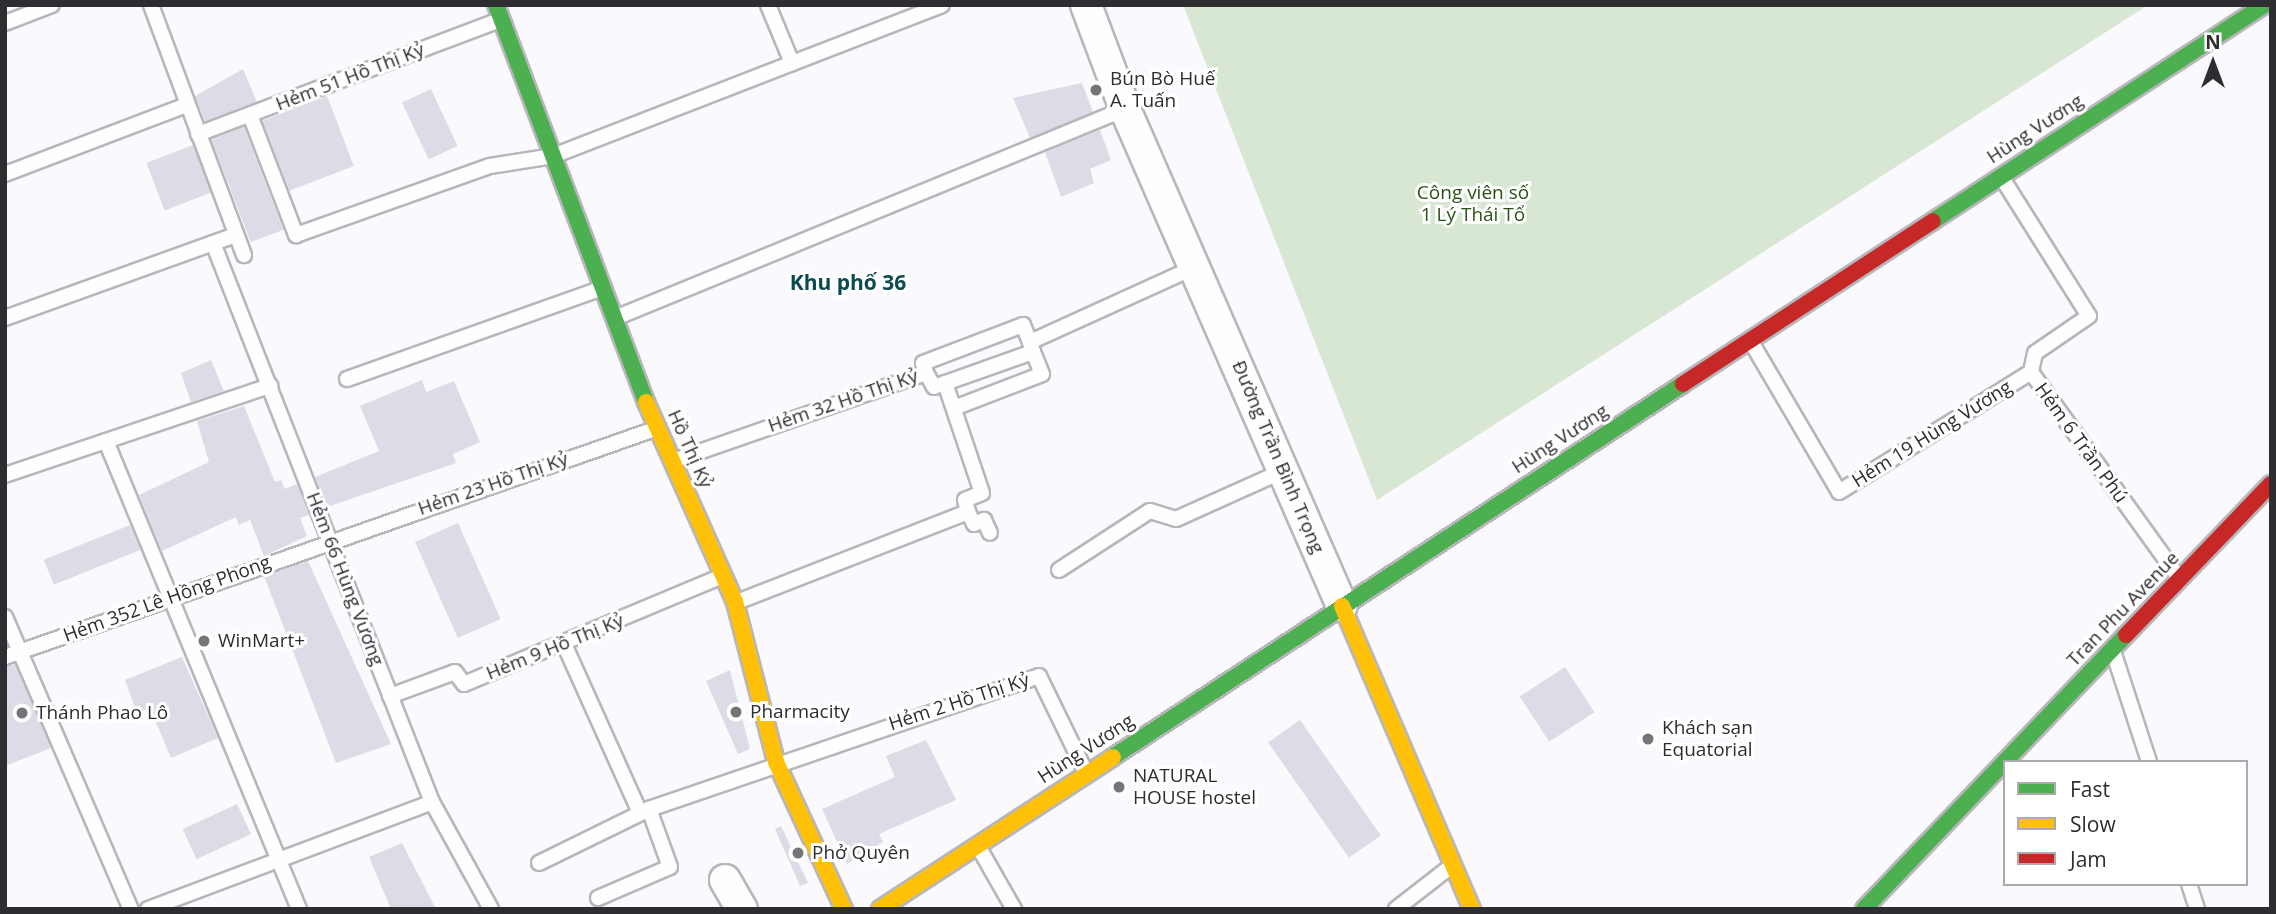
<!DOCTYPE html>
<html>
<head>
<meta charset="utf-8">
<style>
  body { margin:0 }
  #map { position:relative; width:2276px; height:914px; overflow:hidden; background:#faf9fd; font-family:"Open Sans",sans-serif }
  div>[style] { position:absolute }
  .green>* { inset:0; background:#d8e6d4 }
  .building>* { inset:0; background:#dddbe6; transform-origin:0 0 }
  .roads { filter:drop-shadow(2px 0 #b7b6bb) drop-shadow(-2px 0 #b7b6bb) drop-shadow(0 2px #b7b6bb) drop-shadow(0 -2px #b7b6bb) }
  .lane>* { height:14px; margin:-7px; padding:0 7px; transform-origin:7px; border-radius:7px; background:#fefeff }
  .street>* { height:30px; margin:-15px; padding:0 15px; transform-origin:15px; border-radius:15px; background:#fefeff }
  .fast>* { height:16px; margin:-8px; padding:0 8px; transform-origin:8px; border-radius:8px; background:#4caf50 }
  .slow>* { height:16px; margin:-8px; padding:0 8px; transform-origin:8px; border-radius:8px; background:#ffc107 }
  .jam>* { height:16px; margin:-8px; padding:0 8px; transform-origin:8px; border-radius:8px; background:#c62828 }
  .dots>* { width:19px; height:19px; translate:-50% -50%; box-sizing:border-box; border:4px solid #fff; border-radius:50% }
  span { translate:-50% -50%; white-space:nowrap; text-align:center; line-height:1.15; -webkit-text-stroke:6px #fff; paint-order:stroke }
  .street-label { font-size:19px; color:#2e2d32 }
  .poi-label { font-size:19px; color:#2e2d32 }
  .left { translate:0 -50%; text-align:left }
  .park-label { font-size:19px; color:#285213 }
  .neighbourhood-label { font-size:21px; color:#0b4b50; font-weight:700 }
  .frame { position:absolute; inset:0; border:7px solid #2e2d32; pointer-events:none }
  .legend { position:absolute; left:2003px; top:760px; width:245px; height:126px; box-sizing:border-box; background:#fff; border:2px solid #ababad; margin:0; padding:9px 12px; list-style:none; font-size:21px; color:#2e2d32 }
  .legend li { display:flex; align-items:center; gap:14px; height:35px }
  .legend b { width:35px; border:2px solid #ababad }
  .north { position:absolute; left:2178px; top:28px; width:70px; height:70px; -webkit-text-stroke:5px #fff; paint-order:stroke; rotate:0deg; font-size:19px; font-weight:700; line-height:28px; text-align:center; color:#2e2d32 }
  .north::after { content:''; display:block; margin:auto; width:24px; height:32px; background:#2e2d32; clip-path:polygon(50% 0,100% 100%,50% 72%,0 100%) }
</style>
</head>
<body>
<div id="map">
  <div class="green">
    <i style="clip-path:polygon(1183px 5px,2148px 5px,1377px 500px)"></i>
  </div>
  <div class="building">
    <i style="clip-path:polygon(243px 69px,257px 102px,205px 121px,195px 96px)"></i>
    <i style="clip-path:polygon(1082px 83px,1093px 112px,1030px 138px,1013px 98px)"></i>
    <i style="left:431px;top:89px;width:63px;height:32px;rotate:65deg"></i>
    <i style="left:327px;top:96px;width:75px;height:69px;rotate:69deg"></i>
    <i style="left:244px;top:127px;width:110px;height:35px;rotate:69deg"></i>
    <i style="clip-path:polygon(1100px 130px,1111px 160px,1090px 169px,1094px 183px,1061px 197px,1045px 152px)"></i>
    <i style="left:193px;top:145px;width:51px;height:50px;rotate:69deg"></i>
    <i style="clip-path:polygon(211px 360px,224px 391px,191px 402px,181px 373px)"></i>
    <i style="clip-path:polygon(422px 380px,426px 392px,454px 381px,480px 442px,453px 454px,456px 463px,327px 507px,315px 477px,379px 451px,360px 406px)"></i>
    <i style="clip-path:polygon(244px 406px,275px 482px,281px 480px,285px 489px,297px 484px,309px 515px,300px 518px,307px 536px,264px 556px,250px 520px,239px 525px,236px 517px,162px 551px,139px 495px,209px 462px,197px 421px)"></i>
    <i style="left:458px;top:523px;width:105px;height:47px;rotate:66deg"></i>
    <i style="left:130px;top:525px;width:27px;height:93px;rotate:68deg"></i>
    <i style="clip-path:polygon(308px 561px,391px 744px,336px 763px,264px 576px)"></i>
    <i style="clip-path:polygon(182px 657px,218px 738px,171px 758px,150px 708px,137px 713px,125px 680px)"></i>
    <i style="clip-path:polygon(15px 664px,51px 748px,5px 766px,5px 666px)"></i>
    <i style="left:1565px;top:667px;width:54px;height:54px;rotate:57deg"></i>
    <i style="clip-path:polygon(730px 670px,750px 749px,738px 754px,706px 681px)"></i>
    <i style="left:1300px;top:720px;width:141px;height:39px;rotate:55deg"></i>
    <i style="clip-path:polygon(926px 740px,956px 800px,879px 834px,883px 842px,847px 864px,822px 809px,895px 777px,886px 756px)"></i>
    <i style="left:237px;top:804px;width:33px;height:60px;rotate:65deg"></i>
    <i style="clip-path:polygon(781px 826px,808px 883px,800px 886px,775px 829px)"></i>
    <i style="clip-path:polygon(402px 843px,436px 909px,391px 909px,369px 857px)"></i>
  </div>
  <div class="roads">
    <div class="lane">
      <i style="left:151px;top:5px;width:267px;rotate:69.6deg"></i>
      <i style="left:768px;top:5px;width:63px;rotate:67.5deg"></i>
      <i style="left:5px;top:23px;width:50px;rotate:-21deg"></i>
      <i style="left:250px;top:115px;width:129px;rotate:69deg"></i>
      <i style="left:296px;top:235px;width:206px;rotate:-19.6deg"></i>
      <i style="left:490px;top:166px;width:64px;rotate:-9deg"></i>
      <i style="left:553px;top:156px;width:417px;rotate:-21.2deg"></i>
      <i style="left:198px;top:134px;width:323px;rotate:-20.7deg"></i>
      <i style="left:5px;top:174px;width:195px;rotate:-20.8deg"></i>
      <i style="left:2002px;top:178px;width:163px;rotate:57.8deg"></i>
      <i style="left:2089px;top:316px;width:65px;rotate:145.6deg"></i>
      <i style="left:2035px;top:353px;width:19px;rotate:102deg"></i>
      <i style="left:2031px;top:372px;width:254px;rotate:54.3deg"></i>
      <i style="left:213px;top:243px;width:600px;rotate:68.61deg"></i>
      <i style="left:432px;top:802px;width:122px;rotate:61.1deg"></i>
      <i style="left:5px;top:318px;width:245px;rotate:-19.8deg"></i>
      <i style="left:615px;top:318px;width:551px;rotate:-22.28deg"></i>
      <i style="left:1750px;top:340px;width:176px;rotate:59.6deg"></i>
      <i style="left:1839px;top:492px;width:226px;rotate:-32deg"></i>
      <i style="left:926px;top:373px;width:16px;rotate:60deg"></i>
      <i style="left:934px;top:387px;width:105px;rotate:-19.5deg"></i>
      <i style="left:1033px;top:352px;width:10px;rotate:-107deg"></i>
      <i style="left:1030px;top:342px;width:181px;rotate:-24.4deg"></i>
      <i style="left:347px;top:379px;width:271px;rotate:-19.6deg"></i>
      <i style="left:945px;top:383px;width:116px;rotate:71.4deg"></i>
      <i style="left:982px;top:493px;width:18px;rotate:158deg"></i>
      <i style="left:965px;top:500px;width:12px;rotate:76deg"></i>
      <i style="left:968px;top:512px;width:13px;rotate:63deg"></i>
      <i style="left:974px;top:524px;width:11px;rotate:-22deg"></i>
      <i style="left:984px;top:520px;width:14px;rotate:65deg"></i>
      <i style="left:954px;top:408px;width:94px;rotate:-21.1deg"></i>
      <i style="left:1042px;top:374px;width:24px;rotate:-112deg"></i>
      <i style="left:106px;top:441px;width:506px;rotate:67.59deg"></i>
      <i style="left:673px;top:461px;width:268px;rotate:-19.2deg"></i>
      <i style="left:926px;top:373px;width:10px;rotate:-107deg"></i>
      <i style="left:923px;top:363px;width:107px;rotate:-20.8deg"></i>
      <i style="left:1023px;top:325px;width:18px;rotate:68deg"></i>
      <i style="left:5px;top:475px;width:280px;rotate:-18.6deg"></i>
      <i style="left:1059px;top:570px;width:108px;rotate:-33deg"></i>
      <i style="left:1150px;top:511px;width:27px;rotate:17deg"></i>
      <i style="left:1176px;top:519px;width:120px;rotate:-24.2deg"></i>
      <i style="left:737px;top:602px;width:248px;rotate:-21.3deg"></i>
      <i style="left:5px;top:617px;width:318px;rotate:66.7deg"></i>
      <i style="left:565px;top:646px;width:183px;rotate:65.8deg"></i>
      <i style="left:2114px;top:654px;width:114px;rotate:72deg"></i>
      <i style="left:5px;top:657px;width:689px;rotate:-19.33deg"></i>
      <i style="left:390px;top:696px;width:69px;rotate:-20.3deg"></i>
      <i style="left:455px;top:672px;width:15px;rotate:53deg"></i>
      <i style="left:464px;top:684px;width:280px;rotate:-22.7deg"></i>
      <i style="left:978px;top:846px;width:73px;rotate:60.3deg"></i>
      <i style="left:539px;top:863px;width:123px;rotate:-26.1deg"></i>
      <i style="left:649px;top:809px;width:412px;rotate:-18.8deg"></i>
      <i style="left:1039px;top:676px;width:108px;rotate:64.1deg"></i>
      <i style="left:2189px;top:884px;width:26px;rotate:72deg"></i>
      <i style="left:598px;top:898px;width:78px;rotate:-23.3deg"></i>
      <i style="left:670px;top:867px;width:62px;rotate:-109.9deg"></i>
      <i style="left:148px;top:909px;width:303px;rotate:-20.6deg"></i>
      <i style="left:1396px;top:909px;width:68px;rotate:-37.9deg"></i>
    </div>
    <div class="street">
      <i style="left:1086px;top:5px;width:111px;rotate:69.4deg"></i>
      <i style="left:1125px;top:109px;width:542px;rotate:66.41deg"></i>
      <i style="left:725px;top:880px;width:34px;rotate:60deg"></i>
    </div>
    <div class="fast">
      <i style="left:496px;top:5px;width:424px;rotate:69.3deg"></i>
      <i style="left:1933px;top:221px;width:395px;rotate:-33.1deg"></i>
      <i style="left:1113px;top:757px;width:681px;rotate:-33.2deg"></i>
      <i style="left:1864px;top:909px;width:379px;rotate:-46.3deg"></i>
    </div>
    <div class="slow">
      <i style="left:646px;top:402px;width:219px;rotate:66deg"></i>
      <i style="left:735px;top:602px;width:165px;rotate:75.6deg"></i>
      <i style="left:776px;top:762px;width:162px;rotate:65.2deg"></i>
      <i style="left:1342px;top:606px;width:330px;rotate:66.8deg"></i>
      <i style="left:880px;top:909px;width:278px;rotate:-33.1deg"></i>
    </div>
    <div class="jam">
      <i style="left:1683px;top:384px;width:298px;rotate:-33.1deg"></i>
      <i style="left:2126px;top:635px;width:209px;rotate:-46.2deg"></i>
    </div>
  </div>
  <div class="dots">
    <i style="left:1096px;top:90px;background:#757479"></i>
    <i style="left:204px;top:641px;background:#757479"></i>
    <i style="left:736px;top:712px;background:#757479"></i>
    <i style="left:22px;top:713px;background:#757479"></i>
    <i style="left:1648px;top:739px;background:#757479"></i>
    <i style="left:1119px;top:787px;background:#757479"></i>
    <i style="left:798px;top:853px;background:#757479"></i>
  </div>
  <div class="street-label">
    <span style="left:350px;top:77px;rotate:-21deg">Hẻm 51 Hồ Thị Kỷ</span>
    <span style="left:2035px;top:129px;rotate:-33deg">Hùng Vương</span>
    <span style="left:843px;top:401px;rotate:-19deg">Hẻm 32 Hồ Thị Kỷ</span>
    <span style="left:1932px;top:434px;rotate:-32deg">Hẻm 19 Hùng Vương</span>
    <span style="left:1560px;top:439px;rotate:-33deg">Hùng Vương</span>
    <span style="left:2081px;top:443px;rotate:54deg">Hẻm 6 Trần Phú</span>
    <span style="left:690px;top:449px;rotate:66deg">Hồ Thị Kỷ</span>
    <span style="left:1278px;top:457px;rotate:67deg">Đường Trần Bình Trọng</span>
    <span style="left:493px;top:484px;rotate:-19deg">Hẻm 23 Hồ Thị Kỷ</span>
    <span style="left:345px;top:579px;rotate:69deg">Hẻm 66 Hùng Vương</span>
    <span style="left:167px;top:599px;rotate:-20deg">Hẻm 352 Lê Hồng Phong</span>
    <span style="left:2123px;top:609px;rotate:-46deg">Tran Phu Avenue</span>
    <span style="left:555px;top:647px;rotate:-22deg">Hẻm 9 Hồ Thị Kỷ</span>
    <span style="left:959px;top:702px;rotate:-18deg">Hẻm 2 Hồ Thị Kỷ</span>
    <span style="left:1086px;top:749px;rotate:-33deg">Hùng Vương</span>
  </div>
  <div class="poi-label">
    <span class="left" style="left:1110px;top:90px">Bún Bò Huế<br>A. Tuấn</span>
    <span class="left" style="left:218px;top:641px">WinMart+</span>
    <span class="left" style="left:750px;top:712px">Pharmacity</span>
    <span class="left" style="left:36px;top:713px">Thánh Phao Lô</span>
    <span class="left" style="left:1662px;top:739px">Khách sạn<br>Equatorial</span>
    <span class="left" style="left:1133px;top:787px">NATURAL<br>HOUSE hostel</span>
    <span class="left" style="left:812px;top:853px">Phở Quyên</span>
  </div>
  <div class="park-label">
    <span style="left:1473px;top:204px">Công viên số<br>1 Lý Thái Tổ</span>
  </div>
  <div class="neighbourhood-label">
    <span style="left:848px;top:282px">Khu phố 36</span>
  </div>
  <div class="frame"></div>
  <ul class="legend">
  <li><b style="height:9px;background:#4caf50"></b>Fast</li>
  <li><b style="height:9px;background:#ffc107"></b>Slow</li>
  <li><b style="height:9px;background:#c62828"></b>Jam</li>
  </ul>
  <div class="north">N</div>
</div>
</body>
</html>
